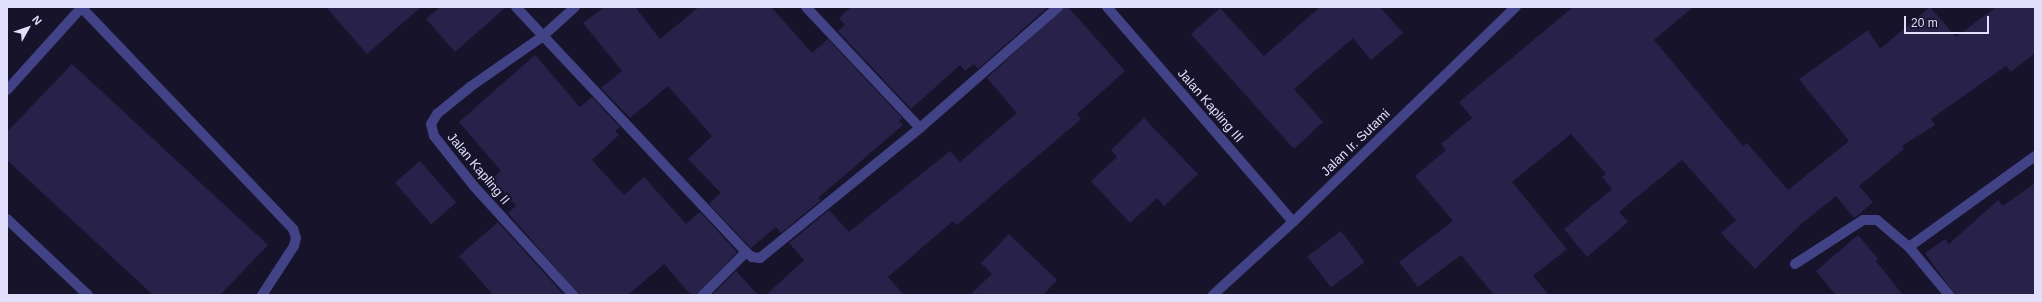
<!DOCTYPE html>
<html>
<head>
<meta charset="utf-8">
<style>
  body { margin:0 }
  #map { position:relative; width:2042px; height:302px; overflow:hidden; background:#17132b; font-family:Helvetica,sans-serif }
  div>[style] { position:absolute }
  .building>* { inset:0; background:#28214a; transform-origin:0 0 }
  .minor>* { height:10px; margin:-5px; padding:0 5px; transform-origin:5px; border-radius:5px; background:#424286 }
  span { translate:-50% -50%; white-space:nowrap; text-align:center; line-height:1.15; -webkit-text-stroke:4px #17132b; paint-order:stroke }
  .street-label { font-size:13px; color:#e2dffd }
  .frame { position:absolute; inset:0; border:8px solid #e2dffd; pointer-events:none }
  .north { position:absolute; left:8px; top:8px; width:40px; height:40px; -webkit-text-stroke:3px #17132b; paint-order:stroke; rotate:50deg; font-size:11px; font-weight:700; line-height:16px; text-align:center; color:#e2dffd }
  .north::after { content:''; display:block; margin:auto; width:14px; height:18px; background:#e2dffd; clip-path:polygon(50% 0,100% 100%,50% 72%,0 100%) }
  .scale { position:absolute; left:1904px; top:16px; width:85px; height:18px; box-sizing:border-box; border:2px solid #e2dffd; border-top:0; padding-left:5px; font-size:12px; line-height:14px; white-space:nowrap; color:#e2dffd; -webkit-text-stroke:3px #17132b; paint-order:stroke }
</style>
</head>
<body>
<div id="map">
  <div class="building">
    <i style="clip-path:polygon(326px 7px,421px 7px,367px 54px)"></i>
    <i style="clip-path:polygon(440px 7px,506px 7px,455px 52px,426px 19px)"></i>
    <i style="clip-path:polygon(604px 7px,635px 7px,660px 39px,699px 7px,771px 7px,812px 53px,828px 39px,902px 118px,899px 121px,903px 125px,818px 198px,821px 200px,781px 233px,776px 227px,751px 248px,709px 204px,721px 193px,688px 159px,712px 136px,668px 86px,630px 118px,601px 88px,622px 71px,583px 23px)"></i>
    <i style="clip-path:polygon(851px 7px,1048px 7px,978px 69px,974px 64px,965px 71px,960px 65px,911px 109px,838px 31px,845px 25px,839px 18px)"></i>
    <i style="clip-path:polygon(1064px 7px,1068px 7px,1125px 71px,1077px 114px,1081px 119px,957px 225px,953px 221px,888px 277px,904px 295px,766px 295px,804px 260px,789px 243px,829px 210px,849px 232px,950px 151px,960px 162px,1017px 113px,987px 78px)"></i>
    <i style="clip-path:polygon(1320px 7px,1380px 7px,1403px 33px,1371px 60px,1353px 38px,1294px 89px,1323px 122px,1294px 149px,1191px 34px,1220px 8px,1264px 56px)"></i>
    <i style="clip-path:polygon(1573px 7px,1693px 7px,1654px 40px,1743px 146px,1747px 143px,1788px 190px,1849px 141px,1799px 79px,1868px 30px,1880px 49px,1930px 7px,1956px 37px,1996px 7px,2035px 7px,2035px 53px,2011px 72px,2006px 66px,1931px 119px,1935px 125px,1902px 146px,1904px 149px,1859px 186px,1873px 202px,1857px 216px,1854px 218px,1836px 196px,1801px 224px,1755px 269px,1721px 233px,1736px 220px,1682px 160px,1619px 212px,1628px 222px,1587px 257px,1564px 229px,1612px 189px,1602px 177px,1606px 174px,1571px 134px,1512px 182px,1567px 249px,1533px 276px,1549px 295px,1494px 295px,1461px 255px,1418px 287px,1399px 262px,1453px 221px,1415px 176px,1446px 150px,1441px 144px,1472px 118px,1459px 102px)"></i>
    <i style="clip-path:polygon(535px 55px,580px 107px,592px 97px,620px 127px,615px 131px,619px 135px,592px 160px,624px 195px,644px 177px,686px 224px,700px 212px,737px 252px,697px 295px,691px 295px,664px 264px,628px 295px,579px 295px,508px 213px,516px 206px,491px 179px,501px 171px,459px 122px)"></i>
    <i style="clip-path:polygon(72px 64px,268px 245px,220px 295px,153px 295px,7px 160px,7px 132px)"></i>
    <i style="clip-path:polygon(1144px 118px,1198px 174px,1164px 206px,1157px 198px,1130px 223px,1091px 181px,1117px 157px,1111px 150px)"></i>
    <i style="left:420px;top:161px;width:55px;height:33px;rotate:49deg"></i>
    <i style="clip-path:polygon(2035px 183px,2035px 295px,1955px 295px,1925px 253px,1945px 239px,1949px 244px,1998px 200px,2003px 206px)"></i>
    <i style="clip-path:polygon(498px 222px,564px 295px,493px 295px,459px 256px)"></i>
    <i style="left:1341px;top:231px;width:39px;height:42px;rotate:53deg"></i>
    <i style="clip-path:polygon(1009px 234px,1057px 280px,1043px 295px,970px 295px,992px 274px,981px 263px)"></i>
    <i style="clip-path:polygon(1858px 235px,1878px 259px,1876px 261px,1903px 295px,1836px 295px,1816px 271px)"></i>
    <i style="clip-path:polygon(736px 271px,758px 295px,712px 295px)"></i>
  </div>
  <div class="minor">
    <i style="left:516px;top:7px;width:336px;rotate:46.8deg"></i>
    <i style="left:746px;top:252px;width:8px;rotate:40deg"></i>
    <i style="left:752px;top:257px;width:8px;rotate:7deg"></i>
    <i style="left:760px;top:258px;width:206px;rotate:-39.1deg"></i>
    <i style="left:920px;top:128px;width:184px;rotate:-41.2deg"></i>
    <i style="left:806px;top:7px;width:166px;rotate:46.7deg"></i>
    <i style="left:1107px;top:7px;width:284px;rotate:49.1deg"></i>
    <i style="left:82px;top:8px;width:306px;rotate:46.3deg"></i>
    <i style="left:293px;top:229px;width:9px;rotate:72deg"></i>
    <i style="left:296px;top:238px;width:8px;rotate:104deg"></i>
    <i style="left:294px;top:246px;width:59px;rotate:123.1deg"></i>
    <i style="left:7px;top:90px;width:112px;rotate:-47.9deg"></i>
    <i style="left:7px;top:219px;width:111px;rotate:43.2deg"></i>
    <i style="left:1909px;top:247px;width:62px;rotate:50.2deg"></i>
    <i style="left:1795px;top:264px;width:81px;rotate:-32.9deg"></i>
    <i style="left:1863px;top:220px;width:14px"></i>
    <i style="left:1877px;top:220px;width:42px;rotate:40.2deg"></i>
    <i style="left:1909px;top:247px;width:155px;rotate:-35.8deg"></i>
    <i style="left:573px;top:295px;width:149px;rotate:-132.3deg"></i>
    <i style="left:473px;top:185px;width:63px;rotate:-128.5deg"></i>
    <i style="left:434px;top:136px;width:12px;rotate:-104deg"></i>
    <i style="left:431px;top:124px;width:12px;rotate:-59deg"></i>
    <i style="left:437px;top:114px;width:43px;rotate:-39.3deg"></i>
    <i style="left:470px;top:87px;width:89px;rotate:-34.9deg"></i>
    <i style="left:543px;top:36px;width:43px;rotate:-42.2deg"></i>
    <i style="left:703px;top:295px;width:61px;rotate:-45deg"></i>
    <i style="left:1213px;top:295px;width:108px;rotate:-42.4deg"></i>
    <i style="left:1293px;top:222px;width:310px;rotate:-44deg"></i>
  </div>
  <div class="street-label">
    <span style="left:1210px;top:106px;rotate:49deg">Jalan Kapling III</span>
    <span style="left:1356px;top:143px;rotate:-44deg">Jalan Ir. Sutami</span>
    <span style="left:478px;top:169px;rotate:50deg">Jalan Kapling II</span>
  </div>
  <div class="frame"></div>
  <div class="north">N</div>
  <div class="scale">20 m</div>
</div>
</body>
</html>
